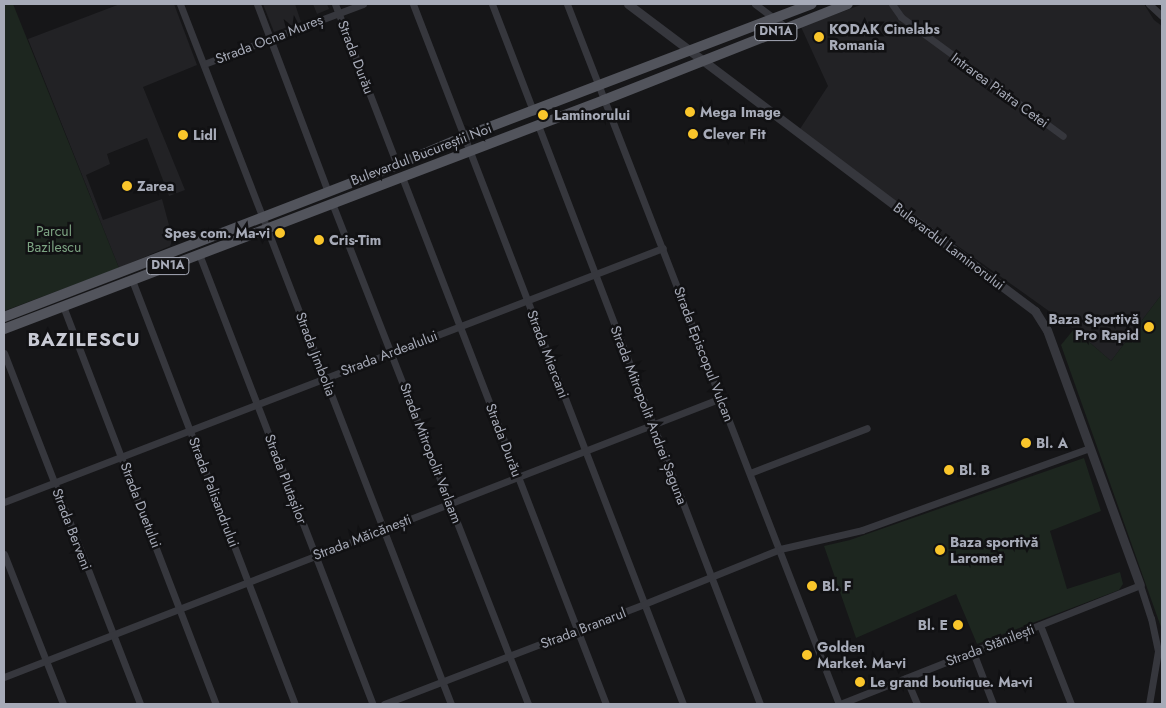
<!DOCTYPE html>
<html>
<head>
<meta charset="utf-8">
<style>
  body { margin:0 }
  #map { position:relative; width:1166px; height:708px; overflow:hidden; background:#161618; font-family:Jost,sans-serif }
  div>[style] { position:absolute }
  .built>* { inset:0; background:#222225 }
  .green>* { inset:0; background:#1d261f }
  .minor>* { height:7px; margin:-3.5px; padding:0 3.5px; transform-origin:3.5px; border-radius:3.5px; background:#36373d }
  .tertiary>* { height:9px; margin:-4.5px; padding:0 4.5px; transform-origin:4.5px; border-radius:4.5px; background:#36373d }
  .primary>* { height:10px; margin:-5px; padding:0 5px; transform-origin:5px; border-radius:5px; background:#52545c }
  .dots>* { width:14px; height:14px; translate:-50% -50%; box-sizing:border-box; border:2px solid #111113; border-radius:50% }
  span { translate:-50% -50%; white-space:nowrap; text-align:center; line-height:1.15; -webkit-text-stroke:5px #111113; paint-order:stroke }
  .shield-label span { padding:1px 4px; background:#111113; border:1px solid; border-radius:4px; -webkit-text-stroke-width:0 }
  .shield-label { font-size:12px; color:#a7abb8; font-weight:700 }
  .poi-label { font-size:14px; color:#a7abb8; font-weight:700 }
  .left { translate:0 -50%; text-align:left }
  .right { translate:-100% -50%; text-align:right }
  .street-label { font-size:14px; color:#a7abb8 }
  .park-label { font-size:14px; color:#7da483 }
  .district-label { font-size:19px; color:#c8cad4; font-weight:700; letter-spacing:1px }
  .frame { position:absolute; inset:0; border:5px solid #a7abb8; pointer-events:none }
</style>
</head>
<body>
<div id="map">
  <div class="built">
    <i style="clip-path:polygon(120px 4px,174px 4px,197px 65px,143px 87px,185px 190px,169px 196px,147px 138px,107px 154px,110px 164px,86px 175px,103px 220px,162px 199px,173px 240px,170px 246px,119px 268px,28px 39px)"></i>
    <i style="clip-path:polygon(263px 4px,295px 4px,301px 22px,274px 32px)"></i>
    <i style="clip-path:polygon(313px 4px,327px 4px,329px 9px,317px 14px)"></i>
    <i style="clip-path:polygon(863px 4px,1144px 4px,1154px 20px,1162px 26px,1162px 294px,1111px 361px,1074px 329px,798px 132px,828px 86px,801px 27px)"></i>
  </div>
  <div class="green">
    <i style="clip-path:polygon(4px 4px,13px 4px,119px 268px,4px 311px)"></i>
    <i style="clip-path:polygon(1162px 294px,1162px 630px,1061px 345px,1074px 329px,1111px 361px)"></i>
    <i style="clip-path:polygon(1084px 458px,1101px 511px,1050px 531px,1067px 589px,1120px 572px,1123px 584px,1119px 590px,977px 644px,956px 594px,856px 638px,824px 546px,850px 540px)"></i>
  </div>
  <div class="minor">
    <i style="left:180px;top:4px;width:751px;rotate:68.84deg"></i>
    <i style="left:257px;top:4px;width:201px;rotate:69.3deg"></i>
    <i style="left:335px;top:4px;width:173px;rotate:68.9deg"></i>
    <i style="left:413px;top:4px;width:750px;rotate:68.91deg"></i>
    <i style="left:492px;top:4px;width:115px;rotate:69deg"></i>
    <i style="left:567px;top:4px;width:751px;rotate:68.77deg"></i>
    <i style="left:755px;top:4px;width:40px;rotate:37deg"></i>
    <i style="left:892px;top:4px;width:16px;rotate:55deg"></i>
    <i style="left:901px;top:17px;width:14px;rotate:36deg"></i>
    <i style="left:912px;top:25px;width:187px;rotate:36.3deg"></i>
    <i style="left:1149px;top:4px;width:18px;rotate:43deg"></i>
    <i style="left:204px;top:64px;width:170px;rotate:-20.7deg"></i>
    <i style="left:538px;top:125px;width:620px;rotate:69.02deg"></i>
    <i style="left:402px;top:177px;width:565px;rotate:68.84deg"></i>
    <i style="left:332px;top:203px;width:538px;rotate:68.63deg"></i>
    <i style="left:199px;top:254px;width:482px;rotate:68.9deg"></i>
    <i style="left:132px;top:280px;width:454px;rotate:69deg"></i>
    <i style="left:63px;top:306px;width:426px;rotate:69deg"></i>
    <i style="left:4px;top:353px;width:376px;rotate:68.8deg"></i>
    <i style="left:750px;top:473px;width:125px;rotate:-21deg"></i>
    <i style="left:4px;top:502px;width:706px;rotate:-21.08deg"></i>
    <i style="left:4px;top:554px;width:161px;rotate:68.5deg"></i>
    <i style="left:1040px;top:625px;width:85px;rotate:68.6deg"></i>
    <i style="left:973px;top:652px;width:56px;rotate:69deg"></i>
    <i style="left:4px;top:677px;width:769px;rotate:-21.26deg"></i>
    <i style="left:906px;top:678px;width:28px;rotate:67deg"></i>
    <i style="left:384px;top:704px;width:279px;rotate:-21deg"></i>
    <i style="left:644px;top:604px;width:147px;rotate:-22deg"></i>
    <i style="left:780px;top:549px;width:84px;rotate:-13deg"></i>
    <i style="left:862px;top:530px;width:242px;rotate:-19.8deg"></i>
    <i style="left:840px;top:704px;width:323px;rotate:-21.6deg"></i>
    <i style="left:1140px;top:585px;width:35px;rotate:72deg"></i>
    <i style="left:1151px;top:618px;width:34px;rotate:78deg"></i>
    <i style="left:1158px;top:651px;width:54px;rotate:99.6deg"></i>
  </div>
  <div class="tertiary">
    <i style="left:628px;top:4px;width:510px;rotate:37.03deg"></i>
    <i style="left:1035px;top:311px;width:22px;rotate:58deg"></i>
    <i style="left:1047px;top:330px;width:271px;rotate:70deg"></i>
  </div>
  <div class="primary">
    <i style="left:4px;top:317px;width:421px;rotate:-21.1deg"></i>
    <i style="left:397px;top:165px;width:75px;rotate:-22.8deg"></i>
    <i style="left:466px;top:136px;width:370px;rotate:-20.9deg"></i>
    <i style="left:4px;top:329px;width:642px;rotate:-20.89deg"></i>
    <i style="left:604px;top:100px;width:262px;rotate:-21.5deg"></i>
  </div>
  <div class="dots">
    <i style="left:819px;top:37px;background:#fac62b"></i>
    <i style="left:690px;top:112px;background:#fac62b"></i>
    <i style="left:543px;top:115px;background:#fac62b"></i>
    <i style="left:693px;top:134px;background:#fac62b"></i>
    <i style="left:183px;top:135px;background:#fac62b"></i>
    <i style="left:127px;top:186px;background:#fac62b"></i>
    <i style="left:280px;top:233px;background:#fac62b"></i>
    <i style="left:319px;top:240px;background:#fac62b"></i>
    <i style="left:1149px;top:327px;background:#fac62b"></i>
    <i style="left:1026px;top:443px;background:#fac62b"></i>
    <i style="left:949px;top:470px;background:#fac62b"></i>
    <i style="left:940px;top:550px;background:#fac62b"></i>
    <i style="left:812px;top:586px;background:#fac62b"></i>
    <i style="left:958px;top:625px;background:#fac62b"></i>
    <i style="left:807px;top:655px;background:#fac62b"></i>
    <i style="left:860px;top:682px;background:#fac62b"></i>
  </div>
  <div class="shield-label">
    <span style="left:776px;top:32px">DN1A</span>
    <span style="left:168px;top:266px">DN1A</span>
  </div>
  <div class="poi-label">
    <span class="left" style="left:829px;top:37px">KODAK Cinelabs<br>Romania</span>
    <span class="left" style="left:700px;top:112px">Mega Image</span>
    <span class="left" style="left:554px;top:115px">Laminorului</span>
    <span class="left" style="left:703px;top:134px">Clever Fit</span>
    <span class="left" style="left:193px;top:135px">Lidl</span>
    <span class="left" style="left:137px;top:186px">Zarea</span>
    <span class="right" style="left:270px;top:233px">Spes com. Ma-vi</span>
    <span class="left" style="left:329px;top:240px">Cris-Tim</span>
    <span class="right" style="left:1139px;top:327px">Baza Sportivă<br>Pro Rapid</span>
    <span class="left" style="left:1036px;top:443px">Bl. A</span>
    <span class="left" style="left:959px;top:470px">Bl. B</span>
    <span class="left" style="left:950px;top:550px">Baza sportivă<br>Laromet</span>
    <span class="left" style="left:822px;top:586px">Bl. F</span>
    <span class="right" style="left:948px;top:625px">Bl. E</span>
    <span class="left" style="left:817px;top:655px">Golden<br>Market. Ma-vi</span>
    <span class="left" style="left:870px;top:682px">Le grand boutique. Ma-vi</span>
  </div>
  <div class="street-label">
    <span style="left:269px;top:39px;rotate:-21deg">Strada Ocna Mureș</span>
    <span style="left:356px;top:57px;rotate:69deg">Strada Durău</span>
    <span style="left:1000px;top:90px;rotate:36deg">Intrarea Piatra Cetei</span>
    <span style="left:421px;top:154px;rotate:-21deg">Bulevardul Bucureștii Noi</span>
    <span style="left:949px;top:246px;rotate:37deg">Bulevardul Laminorului</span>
    <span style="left:389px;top:353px;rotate:-21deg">Strada Ardealului</span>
    <span style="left:316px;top:354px;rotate:69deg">Strada Jimbolia</span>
    <span style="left:548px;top:354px;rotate:69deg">Strada Miercani</span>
    <span style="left:704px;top:354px;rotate:69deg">Strada Episcopul Vulcan</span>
    <span style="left:649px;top:415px;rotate:69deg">Strada Mitropolit Andrei Șaguna</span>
    <span style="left:504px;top:440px;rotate:69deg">Strada Durău</span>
    <span style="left:431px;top:453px;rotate:69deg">Strada Mitropolit Varlaam</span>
    <span style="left:286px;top:479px;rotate:69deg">Strada Plutașilor</span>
    <span style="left:214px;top:492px;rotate:69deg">Strada Palisandrului</span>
    <span style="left:141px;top:505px;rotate:69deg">Strada Duetului</span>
    <span style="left:72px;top:529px;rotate:69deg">Strada Berveni</span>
    <span style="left:362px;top:537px;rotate:-21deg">Strada Măicănești</span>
    <span style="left:583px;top:628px;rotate:-21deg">Strada Branarul</span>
    <span style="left:990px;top:645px;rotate:-21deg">Strada Stănilești</span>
  </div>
  <div class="park-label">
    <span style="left:54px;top:239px">Parcul<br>Bazilescu</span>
  </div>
  <div class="district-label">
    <span style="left:84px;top:340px">BAZILESCU</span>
  </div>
  <div class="frame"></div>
</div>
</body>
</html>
